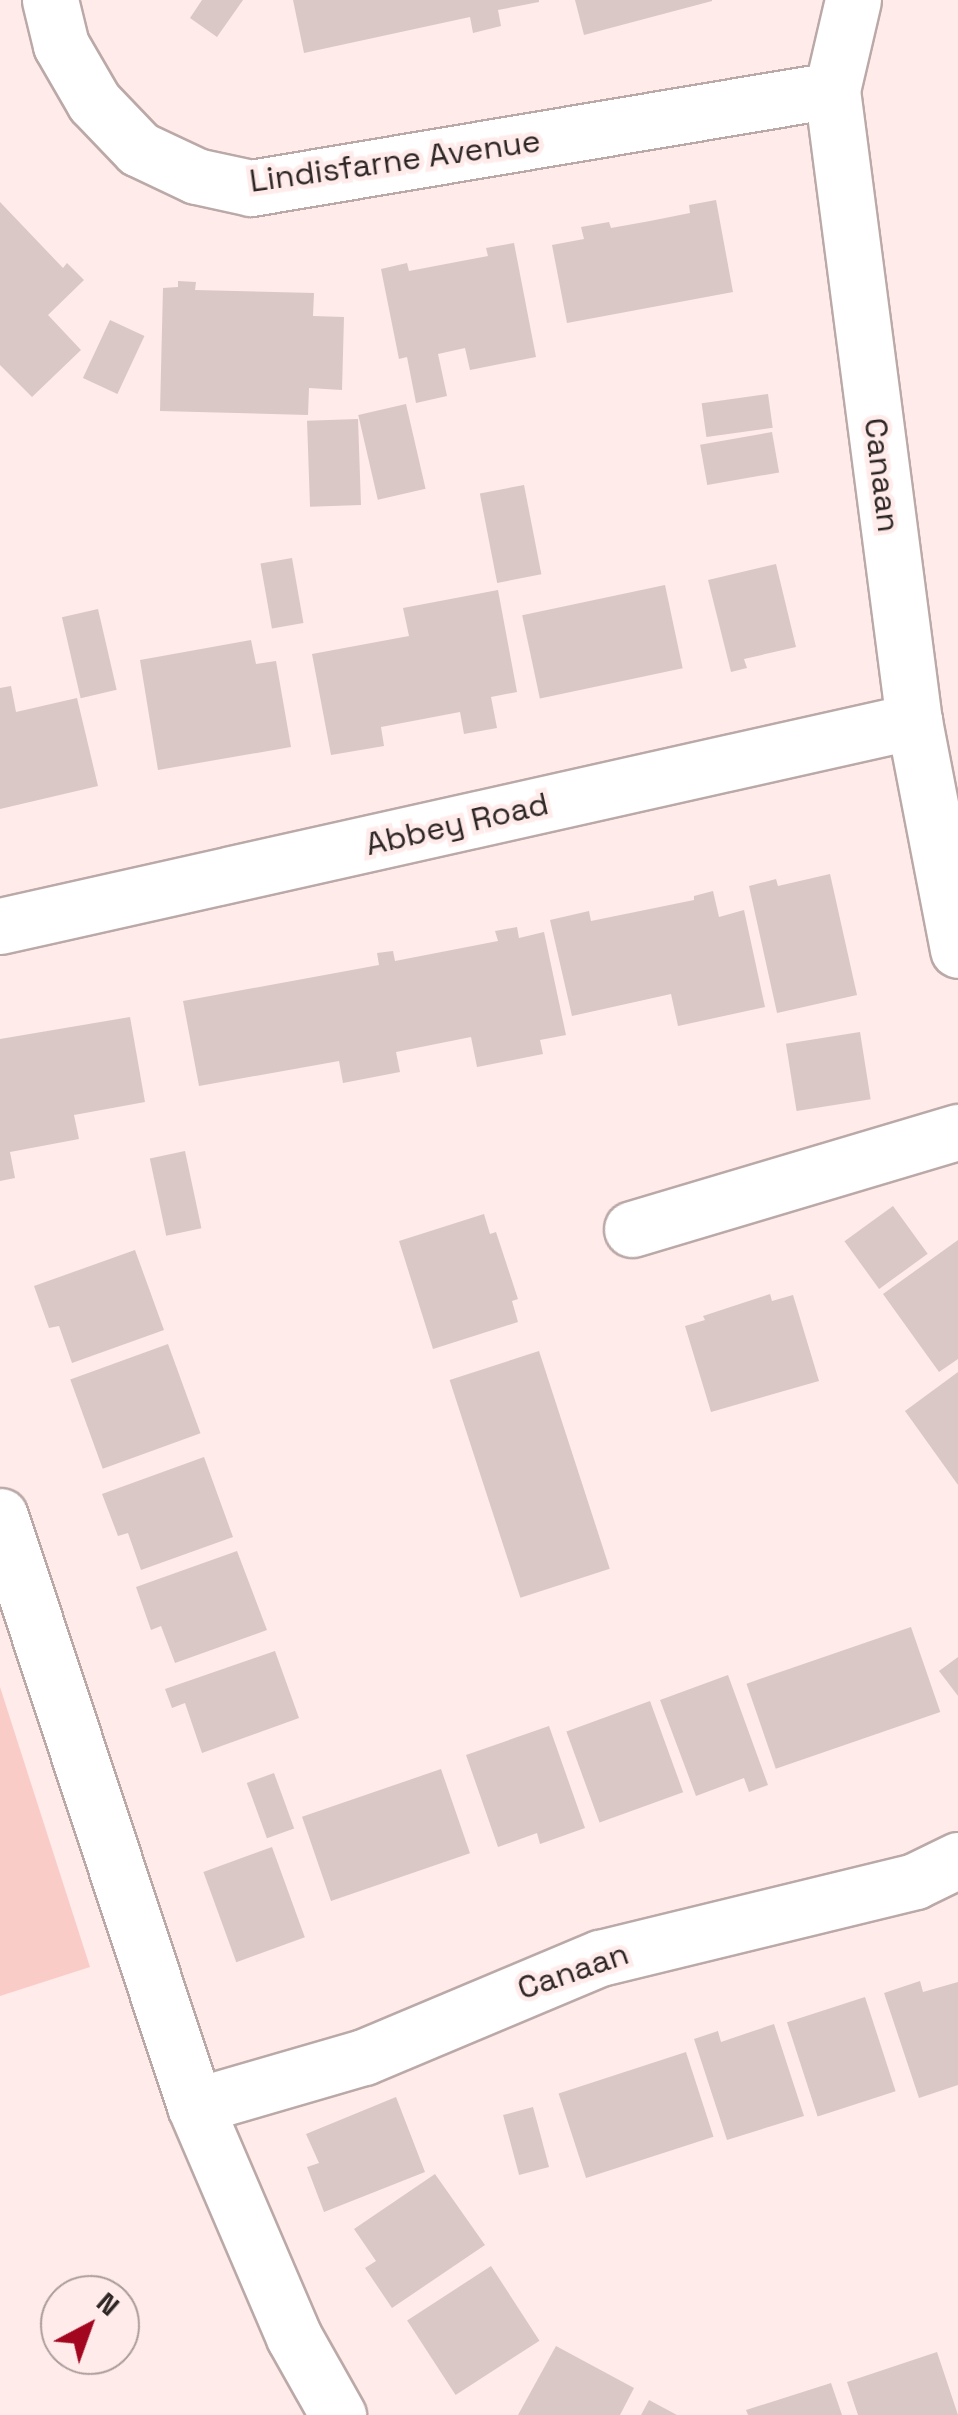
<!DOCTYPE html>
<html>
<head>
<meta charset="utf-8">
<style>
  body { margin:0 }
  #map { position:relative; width:958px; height:2415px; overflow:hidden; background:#feebea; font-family:"Space Grotesk",sans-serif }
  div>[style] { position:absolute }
  .green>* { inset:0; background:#faccc8 }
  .building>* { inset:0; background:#dac8c6; transform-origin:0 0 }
  .roads { filter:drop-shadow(2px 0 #bba9a8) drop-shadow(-2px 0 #bba9a8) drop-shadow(0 2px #bba9a8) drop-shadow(0 -2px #bba9a8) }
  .minor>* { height:55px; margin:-27.5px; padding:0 27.5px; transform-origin:27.5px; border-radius:27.5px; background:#fff }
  span { translate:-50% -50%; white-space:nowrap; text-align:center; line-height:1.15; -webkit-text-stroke:9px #feebea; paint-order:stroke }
  .street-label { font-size:32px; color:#2d2625 }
  .north { position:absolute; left:40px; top:2275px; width:100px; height:100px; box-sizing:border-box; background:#feebea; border:2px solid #aa9c9b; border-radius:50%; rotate:41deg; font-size:28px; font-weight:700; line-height:40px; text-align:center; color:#2d2625 }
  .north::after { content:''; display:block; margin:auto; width:35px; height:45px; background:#a3061f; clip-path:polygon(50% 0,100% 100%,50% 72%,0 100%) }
</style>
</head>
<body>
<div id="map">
  <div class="green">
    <i style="clip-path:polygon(0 1687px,90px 1967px,0 1996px)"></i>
  </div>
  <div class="building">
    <i style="clip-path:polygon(202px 0,243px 0,217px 37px,190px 18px)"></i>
    <i style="clip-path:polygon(293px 0,539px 0,539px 2px,498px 10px,501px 26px,473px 33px,470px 17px,304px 53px)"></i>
    <i style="clip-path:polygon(575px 0,712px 0,712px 1px,584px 35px)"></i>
    <i style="clip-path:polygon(716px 200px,733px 292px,567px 323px,552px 245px,584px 239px,581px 227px,609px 222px,611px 228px,650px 221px,690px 213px,689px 205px)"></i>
    <i style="clip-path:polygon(0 202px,63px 268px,67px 263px,84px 280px,48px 315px,81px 350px,32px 397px,0 365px)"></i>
    <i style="clip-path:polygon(514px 243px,536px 357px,470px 370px,465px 348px,438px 354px,447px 396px,416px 403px,407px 357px,399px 359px,381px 269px,407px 263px,409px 271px,488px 256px,486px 248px)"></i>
    <i style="clip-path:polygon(178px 281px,196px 282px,195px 290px,314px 293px,313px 316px,344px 317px,342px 390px,309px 388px,308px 415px,160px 411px,163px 288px,178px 287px)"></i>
    <i style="left:110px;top:320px;width:38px;height:64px;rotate:25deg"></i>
    <i style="left:768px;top:394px;width:34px;height:67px;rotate:82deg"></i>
    <i style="left:406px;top:404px;width:87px;height:49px;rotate:77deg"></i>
    <i style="left:358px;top:419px;width:86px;height:51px;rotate:88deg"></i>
    <i style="left:772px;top:432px;width:41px;height:73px;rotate:80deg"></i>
    <i style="left:524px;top:485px;width:91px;height:45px;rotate:79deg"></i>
    <i style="left:292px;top:558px;width:66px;height:32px;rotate:80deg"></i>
    <i style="clip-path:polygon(776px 564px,796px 647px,744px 659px,747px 668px,731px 672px,708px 580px)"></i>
    <i style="left:665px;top:585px;width:85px;height:146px;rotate:78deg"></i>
    <i style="clip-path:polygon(498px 590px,517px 692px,491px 697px,497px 728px,464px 734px,460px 712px,381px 727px,384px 746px,331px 755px,312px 654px,409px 636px,403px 608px)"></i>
    <i style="left:98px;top:609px;width:83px;height:37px;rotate:77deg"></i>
    <i style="clip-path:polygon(251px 640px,256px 664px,276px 661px,291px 747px,158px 770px,140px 660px)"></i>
    <i style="clip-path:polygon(11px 686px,16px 712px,77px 698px,98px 786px,0 809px,0 688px)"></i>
    <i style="clip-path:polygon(830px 874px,857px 995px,777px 1013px,749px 886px,776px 879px,778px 886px)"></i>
    <i style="clip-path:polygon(713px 891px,719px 917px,744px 910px,765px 1007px,678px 1026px,671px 994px,572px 1016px,550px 920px,589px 911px,591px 921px,694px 900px,694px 896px)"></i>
    <i style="clip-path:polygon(517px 927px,519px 938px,544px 932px,566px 1035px,540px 1040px,543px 1054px,477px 1067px,471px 1037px,396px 1052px,400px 1072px,343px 1083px,339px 1061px,199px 1086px,183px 1001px,379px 965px,377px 953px,393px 951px,395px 961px,498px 941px,495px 931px)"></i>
    <i style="clip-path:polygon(130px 1017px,145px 1102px,74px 1115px,79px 1139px,10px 1152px,15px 1178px,0 1181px,0 1039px)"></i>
    <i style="left:860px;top:1032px;width:68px;height:75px;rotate:81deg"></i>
    <i style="left:185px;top:1151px;width:79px;height:36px;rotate:78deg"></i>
    <i style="left:893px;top:1206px;width:59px;height:60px;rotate:54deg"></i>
    <i style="clip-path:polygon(484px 1214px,490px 1234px,496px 1232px,518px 1299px,512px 1301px,518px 1322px,433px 1349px,399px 1241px)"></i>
    <i style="clip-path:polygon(958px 1240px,958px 1359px,939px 1372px,883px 1294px)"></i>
    <i style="clip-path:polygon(135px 1250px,164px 1330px,72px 1363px,59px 1326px,49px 1328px,34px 1286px)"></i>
    <i style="clip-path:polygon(770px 1294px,772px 1301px,793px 1295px,819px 1381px,711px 1412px,685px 1326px,705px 1320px,703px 1316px)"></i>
    <i style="left:168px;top:1344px;width:95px;height:104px;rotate:70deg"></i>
    <i style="left:539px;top:1351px;width:229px;height:94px;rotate:72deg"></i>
    <i style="clip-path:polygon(958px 1372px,958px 1485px,905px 1411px)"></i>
    <i style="clip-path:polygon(204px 1457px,233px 1537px,141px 1570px,128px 1533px,118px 1536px,102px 1494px)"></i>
    <i style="clip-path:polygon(237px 1551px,267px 1630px,175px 1663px,161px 1626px,151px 1630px,136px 1587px)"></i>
    <i style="left:911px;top:1627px;width:90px;height:174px;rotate:71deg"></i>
    <i style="clip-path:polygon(275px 1651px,299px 1718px,202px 1753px,185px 1703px,172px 1708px,165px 1689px)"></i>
    <i style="clip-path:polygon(958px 1657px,958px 1696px,939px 1671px)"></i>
    <i style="clip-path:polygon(728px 1675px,768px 1785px,749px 1792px,744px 1778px,696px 1796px,660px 1700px)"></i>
    <i style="left:650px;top:1701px;width:97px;height:89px;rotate:70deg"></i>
    <i style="clip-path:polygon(549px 1726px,585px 1828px,540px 1844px,537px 1833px,498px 1847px,466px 1755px)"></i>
    <i style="left:441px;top:1769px;width:89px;height:147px;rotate:71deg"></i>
    <i style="left:274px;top:1773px;width:59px;height:29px;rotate:70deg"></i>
    <i style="left:272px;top:1847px;width:96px;height:73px;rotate:70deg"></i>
    <i style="clip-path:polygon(920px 1981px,923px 1992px,958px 1982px,958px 2085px,919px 2098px,884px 1993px)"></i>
    <i style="left:865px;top:1997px;width:99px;height:82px;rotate:72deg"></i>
    <i style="clip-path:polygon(774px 2024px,804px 2116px,727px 2140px,694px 2039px,718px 2031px,721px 2042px)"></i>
    <i style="left:686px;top:2052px;width:89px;height:134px;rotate:72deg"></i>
    <i style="clip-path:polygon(396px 2097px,425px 2172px,324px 2212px,307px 2167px,319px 2163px,306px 2134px)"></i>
    <i style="left:533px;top:2107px;width:62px;height:31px;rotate:75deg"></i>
    <i style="clip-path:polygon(435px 2174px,485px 2245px,392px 2308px,365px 2268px,376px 2261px,354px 2229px)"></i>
    <i style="left:491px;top:2266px;width:89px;height:100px;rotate:57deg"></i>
    <i style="clip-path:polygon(556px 2346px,634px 2388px,620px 2415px,518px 2415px)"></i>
    <i style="clip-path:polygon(937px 2352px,958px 2415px,858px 2415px,847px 2382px)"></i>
    <i style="clip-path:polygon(831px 2383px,842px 2415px,748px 2415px,746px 2410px)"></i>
    <i style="clip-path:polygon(649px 2400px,677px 2415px,641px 2415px)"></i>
  </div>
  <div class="roads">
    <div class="minor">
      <i style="left:50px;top:0;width:46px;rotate:76.3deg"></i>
      <i style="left:61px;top:45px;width:66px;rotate:59.9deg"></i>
      <i style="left:94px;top:102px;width:65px;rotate:46.2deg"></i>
      <i style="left:139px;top:149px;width:63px;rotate:25.3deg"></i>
      <i style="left:196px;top:176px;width:56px;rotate:12.3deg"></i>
      <i style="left:251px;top:188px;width:589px;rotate:-9.57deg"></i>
      <i style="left:853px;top:0;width:92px;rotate:103.1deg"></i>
      <i style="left:832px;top:90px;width:636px;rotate:82.6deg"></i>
      <i style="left:914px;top:721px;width:233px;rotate:79.1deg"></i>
      <i style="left:0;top:926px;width:937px;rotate:-12.64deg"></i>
      <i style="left:632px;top:1229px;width:340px;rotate:-16.6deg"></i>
      <i style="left:0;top:1516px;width:621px;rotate:71.71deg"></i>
      <i style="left:195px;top:2106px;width:251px;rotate:66.8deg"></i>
      <i style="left:294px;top:2337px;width:90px;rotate:60.6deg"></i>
      <i style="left:195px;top:2106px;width:176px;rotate:-16.2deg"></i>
      <i style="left:364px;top:2057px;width:256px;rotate:-22.8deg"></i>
      <i style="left:600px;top:1958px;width:324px;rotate:-13.7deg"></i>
      <i style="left:915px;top:1881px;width:48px;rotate:-26deg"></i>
    </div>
  </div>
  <div class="street-label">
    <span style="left:395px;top:161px;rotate:-8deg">Lindisfarne Avenue</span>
    <span style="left:882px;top:475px;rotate:83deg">Canaan</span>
    <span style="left:457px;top:824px;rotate:-13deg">Abbey Road</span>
    <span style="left:573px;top:1971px;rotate:-19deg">Canaan</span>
  </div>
  <div class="north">N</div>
</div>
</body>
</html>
